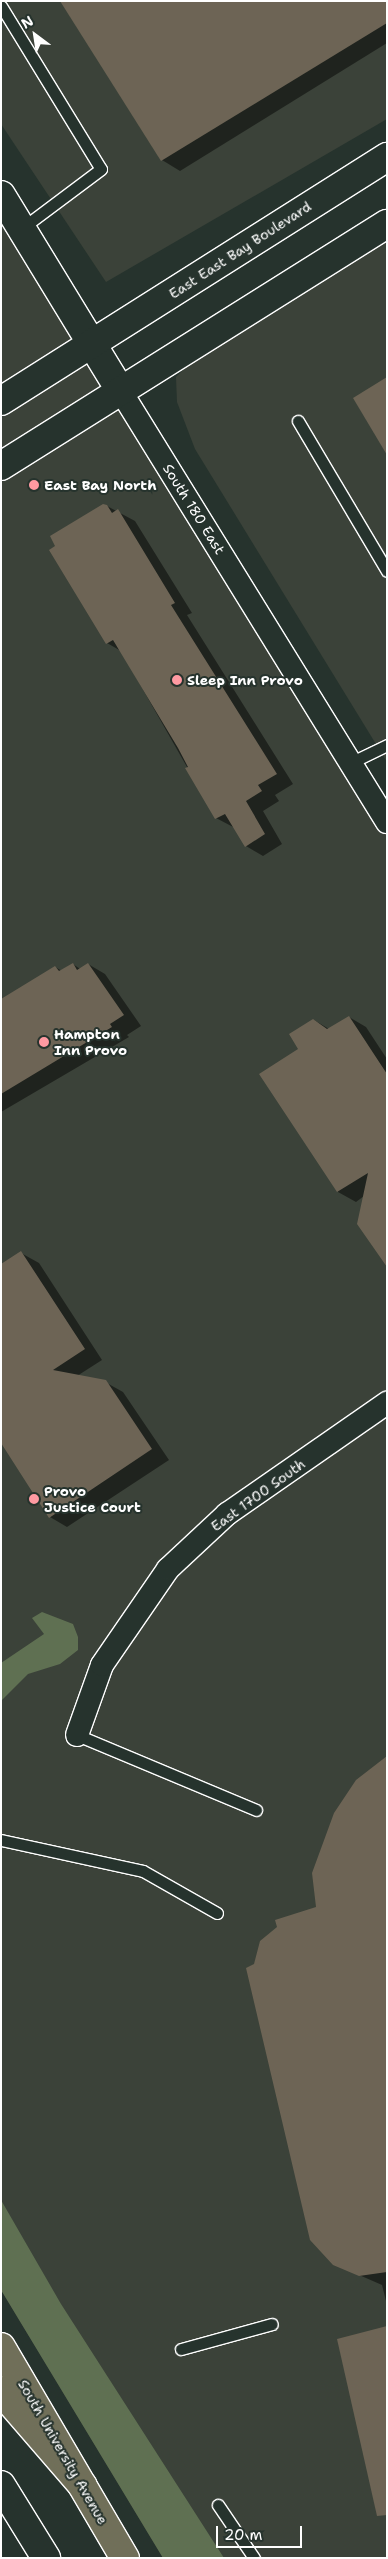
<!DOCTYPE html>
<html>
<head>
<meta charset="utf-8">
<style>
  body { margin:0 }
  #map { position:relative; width:388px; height:2559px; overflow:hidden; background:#26332d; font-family:"Shantell Sans",sans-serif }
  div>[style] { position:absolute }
  .built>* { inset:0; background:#3b4239 }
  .green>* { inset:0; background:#5f7052 }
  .shadow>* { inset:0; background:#0007 }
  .building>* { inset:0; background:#6d6455 }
  .roads { filter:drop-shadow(1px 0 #fff) drop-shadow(-1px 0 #fff) drop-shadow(0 1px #fff) drop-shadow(0 -1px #fff) }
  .service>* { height:11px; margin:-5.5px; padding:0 5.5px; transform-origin:5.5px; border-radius:5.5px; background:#26332d }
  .minor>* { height:22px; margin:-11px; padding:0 11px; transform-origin:11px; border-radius:11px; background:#26332d }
  .tertiary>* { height:28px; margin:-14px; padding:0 14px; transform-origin:14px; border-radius:14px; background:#26332d }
  .secondary>* { height:28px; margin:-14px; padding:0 14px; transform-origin:14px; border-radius:14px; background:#26332d }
  .trunk>* { height:28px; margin:-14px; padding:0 14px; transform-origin:14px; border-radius:14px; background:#706f59 }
  .motorway>* { height:28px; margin:-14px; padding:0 14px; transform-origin:14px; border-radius:14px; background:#706f59 }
  .dots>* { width:14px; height:14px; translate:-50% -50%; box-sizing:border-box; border:2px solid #26332d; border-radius:50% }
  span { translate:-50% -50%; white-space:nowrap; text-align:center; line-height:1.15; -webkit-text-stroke:4px #26332d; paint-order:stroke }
  .street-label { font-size:14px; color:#fff }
  .poi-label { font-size:14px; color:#fff; font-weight:700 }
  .left { translate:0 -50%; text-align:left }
  .frame { position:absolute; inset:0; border:2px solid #fff; pointer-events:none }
  .north { position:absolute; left:10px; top:10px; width:50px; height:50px; -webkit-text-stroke:4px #26332d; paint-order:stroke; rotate:329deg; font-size:14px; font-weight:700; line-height:20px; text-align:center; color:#fff }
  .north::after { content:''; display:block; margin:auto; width:18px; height:22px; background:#fff; clip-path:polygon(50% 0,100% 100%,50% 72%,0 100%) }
  .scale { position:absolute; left:216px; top:2526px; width:86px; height:22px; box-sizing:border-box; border:2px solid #fff; border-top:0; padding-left:6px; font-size:15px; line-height:18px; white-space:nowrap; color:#fff; -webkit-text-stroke:4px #26332d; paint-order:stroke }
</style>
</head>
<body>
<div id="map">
  <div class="built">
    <i style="clip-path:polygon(1px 1px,387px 1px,387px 119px,106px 282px,1px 124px)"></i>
    <i style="clip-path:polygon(1px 196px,387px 822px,387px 2558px,163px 2558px,1px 2290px)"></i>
    <i style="clip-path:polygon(387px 237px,387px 762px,195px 449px,177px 402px,176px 377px,200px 353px)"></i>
  </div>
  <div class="green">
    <i style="clip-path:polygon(42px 1612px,73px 1624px,78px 1637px,78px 1650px,60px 1664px,28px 1674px,2px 1700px,1px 1705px,1px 1663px,44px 1634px,32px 1618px)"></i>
    <i style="clip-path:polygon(1px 2200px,61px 2304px,224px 2558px,163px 2558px,1px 2290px)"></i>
  </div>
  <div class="shadow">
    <i style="clip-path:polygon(61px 1px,387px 1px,387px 43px,180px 171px,162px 160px)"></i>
    <i style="clip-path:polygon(107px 506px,135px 521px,192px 613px,187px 615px,293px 784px,275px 795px,279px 801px,263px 811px,282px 844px,263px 856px,246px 846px,235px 828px,216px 818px,121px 651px,107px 643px)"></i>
    <i style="clip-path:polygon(73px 964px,80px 969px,88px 964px,105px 974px,141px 1026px,127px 1035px,129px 1037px,1px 1112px,1px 1000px,55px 967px,62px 971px)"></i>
    <i style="clip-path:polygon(349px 1017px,366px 1027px,387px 1059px,387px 1257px,364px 1196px,356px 1202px,338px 1192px,261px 1075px,300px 1049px,314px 1020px,329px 1029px)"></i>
    <i style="clip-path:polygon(21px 1253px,39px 1263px,102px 1360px,77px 1376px,105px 1382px,123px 1392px,169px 1460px,67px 1527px,50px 1517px)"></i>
    <i style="clip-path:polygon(387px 1759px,387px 2305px,382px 2285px,334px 2264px,255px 1965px,318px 1908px,314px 1873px,335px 1813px)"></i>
  </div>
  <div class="building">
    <i style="clip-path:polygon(60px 1px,387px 1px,387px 23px,161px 161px)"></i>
    <i style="clip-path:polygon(387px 377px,387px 455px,353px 398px)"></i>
    <i style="clip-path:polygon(103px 504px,107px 505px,112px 513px,118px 509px,175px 603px,171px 605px,277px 774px,258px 785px,262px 791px,246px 801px,265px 834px,245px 847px,225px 814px,215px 819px,185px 768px,188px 767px,178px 748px,113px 640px,106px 644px,49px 550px,55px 546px,50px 536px)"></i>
    <i style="clip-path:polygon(73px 963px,77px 970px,88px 963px,124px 1015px,110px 1024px,112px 1027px,1px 1094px,1px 999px,55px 966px,59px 971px)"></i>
    <i style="clip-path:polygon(349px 1016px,387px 1074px,387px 1267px,357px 1224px,368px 1173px,337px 1192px,259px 1074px,298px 1049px,289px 1034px,313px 1019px,327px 1029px)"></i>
    <i style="clip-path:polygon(21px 1251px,85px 1349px,53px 1370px,106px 1380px,152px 1449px,49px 1518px,1px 1443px,1px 1264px)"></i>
    <i style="clip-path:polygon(387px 1756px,387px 2272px,359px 2276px,333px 2265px,310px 2240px,246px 1968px,254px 1964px,260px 1941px,277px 1927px,275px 1920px,316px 1907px,312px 1873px,334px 1813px,356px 1780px)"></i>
    <i style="clip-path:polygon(387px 2326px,387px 2515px,377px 2516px,337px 2339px)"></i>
  </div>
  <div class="roads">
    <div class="service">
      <i style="left:1px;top:6px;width:191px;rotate:58.5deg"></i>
      <i style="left:101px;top:169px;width:99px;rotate:143.2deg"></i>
      <i style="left:298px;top:421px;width:174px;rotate:59.3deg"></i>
      <i style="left:350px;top:763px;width:41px;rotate:-25.9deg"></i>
      <i style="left:77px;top:1735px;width:194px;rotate:22.7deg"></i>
      <i style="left:1px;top:1840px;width:145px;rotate:12.3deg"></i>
      <i style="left:143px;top:1871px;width:85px;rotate:29.6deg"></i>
      <i style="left:181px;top:2349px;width:94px;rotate:-15.4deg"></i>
      <i style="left:218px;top:2505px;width:64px;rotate:55.8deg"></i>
    </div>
    <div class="minor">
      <i style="left:120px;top:390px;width:508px;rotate:58.28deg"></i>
      <i style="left:77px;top:1735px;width:74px;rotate:-70.3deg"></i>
      <i style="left:102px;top:1665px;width:116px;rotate:-55.5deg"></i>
      <i style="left:168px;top:1569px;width:81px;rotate:-43deg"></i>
      <i style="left:227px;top:1514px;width:195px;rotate:-34.8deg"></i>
    </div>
    <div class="tertiary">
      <i style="left:1px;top:195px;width:228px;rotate:58.6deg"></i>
      <i style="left:1px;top:401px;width:457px;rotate:-32.3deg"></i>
      <i style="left:1px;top:466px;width:456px;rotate:-32.1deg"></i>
    </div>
    <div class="secondary">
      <i style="left:1px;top:2485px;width:86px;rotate:58.3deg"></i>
    </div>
    <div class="trunk">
      <i style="left:1px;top:2347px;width:245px;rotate:59.6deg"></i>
    </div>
    <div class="motorway">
      <i style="left:1px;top:2391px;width:125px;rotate:49.2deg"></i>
    </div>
  </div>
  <div class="dots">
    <i style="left:34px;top:485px;background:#ff9aa2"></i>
    <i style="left:177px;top:680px;background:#ff9aa2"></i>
    <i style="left:44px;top:1042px;background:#ff9aa2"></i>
    <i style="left:34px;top:1499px;background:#ff9aa2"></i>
  </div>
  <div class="street-label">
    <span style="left:240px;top:250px;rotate:-33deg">East East Bay Boulevard</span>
    <span style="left:194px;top:509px;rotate:58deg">South 180 East</span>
    <span style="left:258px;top:1495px;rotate:-36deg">East 1700 South</span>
    <span style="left:63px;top:2452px;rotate:60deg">South University Avenue</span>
  </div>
  <div class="poi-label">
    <span class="left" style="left:44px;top:485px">East Bay North</span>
    <span class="left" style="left:187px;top:680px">Sleep Inn Provo</span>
    <span class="left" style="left:54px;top:1042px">Hampton<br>Inn Provo</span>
    <span class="left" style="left:44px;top:1499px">Provo<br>Justice Court</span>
  </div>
  <div class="frame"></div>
  <div class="north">N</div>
  <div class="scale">20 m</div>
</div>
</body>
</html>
